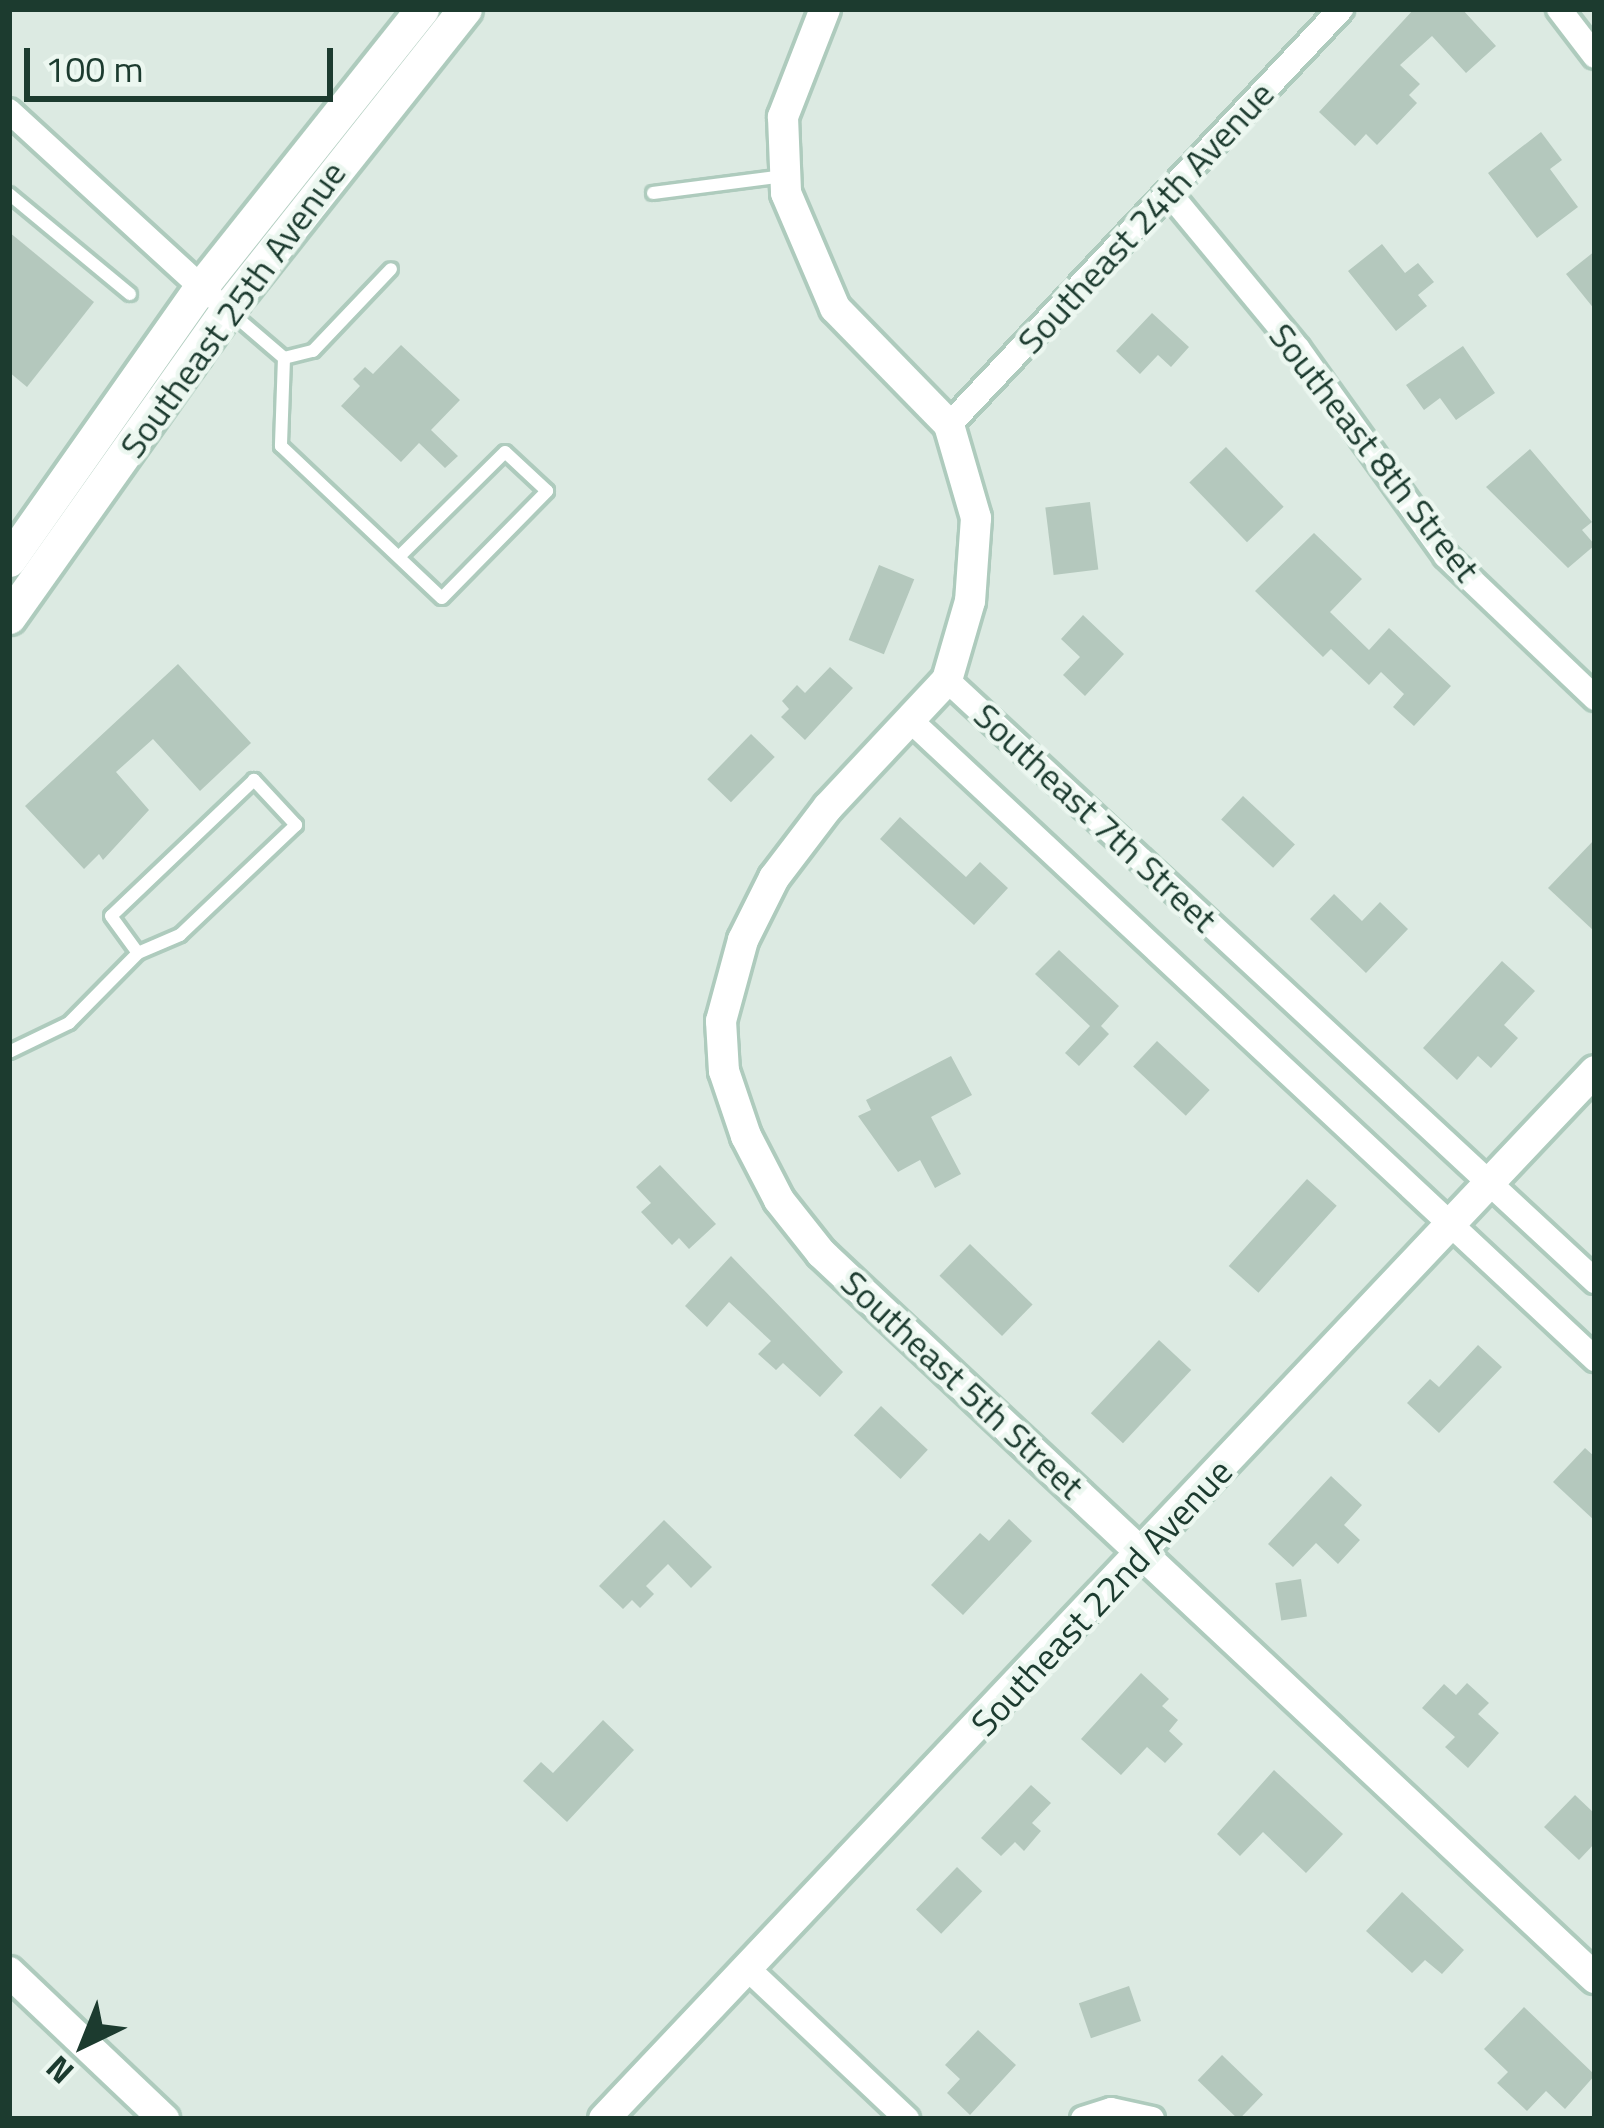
<!DOCTYPE html>
<html>
<head>
<meta charset="utf-8">
<style>
  body { margin:0 }
  #map { position:relative; width:1604px; height:2128px; overflow:hidden; background:#dceae2; font-family:"Titillium Web",sans-serif }
  div>[style] { position:absolute }
  .building>* { inset:0; background:#b4c8bd; transform-origin:0 0 }
  .roads { filter:drop-shadow(3px 0 #aecbbd) drop-shadow(-3px 0 #aecbbd) drop-shadow(0 3px #aecbbd) drop-shadow(0 -3px #aecbbd) }
  .service>* { height:12px; margin:-6px; padding:0 6px; transform-origin:6px; border-radius:6px; background:#fff }
  .minor>* { height:24px; margin:-12px; padding:0 12px; transform-origin:12px; border-radius:12px; background:#fff }
  .tertiary>* { height:30px; margin:-15px; padding:0 15px; transform-origin:15px; border-radius:15px; background:#fff }
  .secondary>* { height:33px; margin:-16.5px; padding:0 16.5px; transform-origin:16.5px; border-radius:16.5px; background:#fff }
  span { translate:-50% -50%; white-space:nowrap; text-align:center; line-height:1.15; -webkit-text-stroke:9px #ecf7f0; paint-order:stroke }
  .street-label { font-size:36px; color:#1c3b2f }
  .frame { position:absolute; inset:0; border:12px solid #1c3b2f; pointer-events:none }
  .north { position:absolute; left:24px; top:1984px; width:120px; height:120px; -webkit-text-stroke:9px #ecf7f0; paint-order:stroke; rotate:223deg; font-size:33px; font-weight:700; line-height:48px; text-align:center; color:#1c3b2f }
  .north::after { content:''; display:block; margin:auto; width:42px; height:54px; background:#1c3b2f; clip-path:polygon(50% 0,100% 100%,50% 72%,0 100%) }
  .scale { position:absolute; left:24px; top:48px; width:309px; height:54px; box-sizing:border-box; border:6px solid #1c3b2f; border-top:0; padding-left:15px; font-size:36px; line-height:42px; white-space:nowrap; color:#1c3b2f; -webkit-text-stroke:9px #ecf7f0; paint-order:stroke }
</style>
</head>
<body>
<div id="map">
  <div class="building">
    <i style="clip-path:polygon(1414px 9px,1462px 9px,1496px 46px,1466px 73px,1432px 36px,1400px 65px,1420px 84px,1409px 95px,1417px 103px,1377px 145px,1366px 134px,1355px 146px,1319px 112px)"></i>
    <i style="clip-path:polygon(1541px 132px,1562px 160px,1550px 169px,1578px 207px,1537px 238px,1488px 173px)"></i>
    <i style="clip-path:polygon(9px 232px,94px 302px,27px 387px,9px 372px)"></i>
    <i style="clip-path:polygon(1382px 244px,1405px 273px,1418px 263px,1434px 282px,1418px 295px,1427px 306px,1396px 331px,1348px 271px)"></i>
    <i style="clip-path:polygon(1595px 251px,1595px 310px,1566px 274px)"></i>
    <i style="clip-path:polygon(1152px 313px,1189px 347px,1171px 367px,1158px 355px,1140px 374px,1116px 351px)"></i>
    <i style="clip-path:polygon(401px 345px,460px 400px,431px 430px,458px 456px,445px 468px,419px 443px,401px 462px,341px 406px,360px 386px,353px 379px,365px 367px,373px 374px)"></i>
    <i style="clip-path:polygon(1463px 346px,1495px 393px,1456px 420px,1440px 398px,1424px 410px,1406px 385px)"></i>
    <i style="left:1226px;top:447px;width:83px;height:51px;rotate:46deg"></i>
    <i style="clip-path:polygon(1530px 449px,1592px 522px,1582px 530px,1595px 545px,1568px 568px,1486px 487px)"></i>
    <i style="left:1090px;top:502px;width:68px;height:45px;rotate:83deg"></i>
    <i style="clip-path:polygon(1314px 533px,1362px 579px,1330px 612px,1369px 650px,1389px 628px,1451px 686px,1414px 726px,1393px 707px,1404px 694px,1381px 672px,1369px 685px,1331px 649px,1323px 657px,1255px 591px)"></i>
    <i style="left:879px;top:565px;width:38px;height:81px;rotate:22deg"></i>
    <i style="clip-path:polygon(1083px 615px,1124px 654px,1085px 696px,1063px 675px,1080px 657px,1061px 639px)"></i>
    <i style="clip-path:polygon(178px 664px,251px 743px,200px 791px,153px 739px,116px 772px,149px 810px,103px 860px,99px 854px,84px 869px,25px 806px)"></i>
    <i style="clip-path:polygon(830px 667px,853px 688px,805px 740px,781px 717px,789px 709px,782px 701px,797px 685px,805px 693px)"></i>
    <i style="left:751px;top:734px;width:33px;height:63px;rotate:44deg"></i>
    <i style="left:1243px;top:796px;width:71px;height:32px;rotate:43deg"></i>
    <i style="clip-path:polygon(900px 817px,966px 877px,980px 862px,1008px 888px,974px 925px,880px 839px)"></i>
    <i style="clip-path:polygon(1595px 839px,1595px 932px,1548px 888px)"></i>
    <i style="clip-path:polygon(1334px 894px,1362px 921px,1380px 902px,1408px 929px,1366px 973px,1310px 919px)"></i>
    <i style="clip-path:polygon(1059px 950px,1119px 1006px,1101px 1026px,1109px 1034px,1079px 1066px,1065px 1053px,1090px 1026px,1035px 974px)"></i>
    <i style="clip-path:polygon(1502px 961px,1535px 991px,1504px 1025px,1518px 1038px,1491px 1068px,1478px 1056px,1457px 1080px,1423px 1048px)"></i>
    <i style="left:1157px;top:1041px;width:72px;height:35px;rotate:43deg"></i>
    <i style="clip-path:polygon(951px 1056px,972px 1095px,931px 1117px,961px 1174px,935px 1188px,920px 1160px,898px 1172px,858px 1116px,871px 1110px,866px 1100px)"></i>
    <i style="clip-path:polygon(660px 1165px,716px 1224px,689px 1249px,679px 1238px,672px 1245px,641px 1212px,651px 1203px,636px 1187px)"></i>
    <i style="left:1307px;top:1179px;width:40px;height:117px;rotate:42deg"></i>
    <i style="left:970px;top:1244px;width:87px;height:44px;rotate:44deg"></i>
    <i style="clip-path:polygon(731px 1256px,843px 1372px,820px 1397px,783px 1363px,776px 1370px,758px 1354px,771px 1341px,729px 1302px,707px 1327px,685px 1306px)"></i>
    <i style="left:1159px;top:1340px;width:44px;height:100px;rotate:43deg"></i>
    <i style="clip-path:polygon(1478px 1345px,1502px 1367px,1439px 1433px,1407px 1403px,1430px 1379px,1439px 1387px)"></i>
    <i style="left:881px;top:1406px;width:64px;height:40px;rotate:43deg"></i>
    <i style="clip-path:polygon(1585px 1448px,1595px 1457px,1595px 1521px,1553px 1482px)"></i>
    <i style="clip-path:polygon(1331px 1476px,1362px 1505px,1344px 1525px,1360px 1540px,1338px 1564px,1316px 1543px,1293px 1567px,1268px 1544px)"></i>
    <i style="clip-path:polygon(1009px 1519px,1032px 1541px,963px 1615px,931px 1585px,980px 1533px,989px 1541px)"></i>
    <i style="clip-path:polygon(664px 1520px,712px 1567px,691px 1588px,668px 1564px,646px 1586px,654px 1594px,640px 1608px,632px 1600px,623px 1609px,599px 1586px)"></i>
    <i style="left:1301px;top:1579px;width:38px;height:26px;rotate:81deg"></i>
    <i style="clip-path:polygon(1141px 1673px,1169px 1699px,1162px 1706px,1178px 1720px,1169px 1731px,1183px 1744px,1165px 1763px,1147px 1747px,1121px 1775px,1081px 1739px)"></i>
    <i style="clip-path:polygon(1467px 1683px,1489px 1703px,1478px 1714px,1499px 1733px,1468px 1768px,1445px 1747px,1455px 1737px,1422px 1708px,1444px 1684px,1456px 1695px)"></i>
    <i style="clip-path:polygon(603px 1720px,634px 1750px,567px 1822px,523px 1781px,541px 1762px,553px 1773px)"></i>
    <i style="clip-path:polygon(1274px 1770px,1343px 1834px,1306px 1873px,1263px 1832px,1240px 1856px,1217px 1834px)"></i>
    <i style="clip-path:polygon(1031px 1785px,1051px 1803px,1032px 1823px,1041px 1831px,1024px 1851px,1015px 1842px,1001px 1856px,981px 1838px)"></i>
    <i style="clip-path:polygon(1575px 1795px,1595px 1814px,1595px 1843px,1579px 1860px,1544px 1827px)"></i>
    <i style="left:957px;top:1867px;width:35px;height:59px;rotate:44deg"></i>
    <i style="clip-path:polygon(1402px 1892px,1464px 1950px,1442px 1974px,1425px 1960px,1412px 1973px,1366px 1931px)"></i>
    <i style="left:1129px;top:1986px;width:37px;height:53px;rotate:71deg"></i>
    <i style="clip-path:polygon(1524px 2007px,1595px 2075px,1565px 2109px,1546px 2091px,1527px 2111px,1497px 2083px,1508px 2072px,1484px 2049px)"></i>
    <i style="clip-path:polygon(978px 2030px,1016px 2065px,970px 2115px,947px 2093px,960px 2079px,945px 2065px)"></i>
    <i style="left:1222px;top:2055px;width:57px;height:35px;rotate:44deg"></i>
  </div>
  <div class="roads">
    <div class="service">
      <i style="left:653px;top:193px;width:132px;rotate:-7.4deg"></i>
      <i style="left:9px;top:194px;width:157px;rotate:39.6deg"></i>
      <i style="left:228px;top:310px;width:74px;rotate:40.6deg"></i>
      <i style="left:284px;top:358px;width:88px;rotate:92deg"></i>
      <i style="left:281px;top:446px;width:221px;rotate:43.4deg"></i>
      <i style="left:442px;top:598px;width:150px;rotate:-45.5deg"></i>
      <i style="left:547px;top:491px;width:57px;rotate:-137.1deg"></i>
      <i style="left:505px;top:452px;width:149px;rotate:135.3deg"></i>
      <i style="left:284px;top:358px;width:30px;rotate:-14deg"></i>
      <i style="left:313px;top:351px;width:113px;rotate:-46.4deg"></i>
      <i style="left:9px;top:1052px;width:67px;rotate:-25.8deg"></i>
      <i style="left:69px;top:1023px;width:98px;rotate:-45.4deg"></i>
      <i style="left:138px;top:953px;width:46px;rotate:-23.2deg"></i>
      <i style="left:180px;top:935px;width:160px;rotate:-43.5deg"></i>
      <i style="left:296px;top:825px;width:62px;rotate:-133deg"></i>
      <i style="left:254px;top:780px;width:197px;rotate:136.4deg"></i>
      <i style="left:111px;top:916px;width:46px;rotate:53.9deg"></i>
    </div>
    <div class="minor">
      <i style="left:1559px;top:9px;width:59px;rotate:52.5deg"></i>
      <i style="left:9px;top:111px;width:274px;rotate:42.5deg"></i>
      <i style="left:1169px;top:193px;width:202px;rotate:50.4deg"></i>
      <i style="left:1298px;top:349px;width:254px;rotate:54.4deg"></i>
      <i style="left:1446px;top:556px;width:206px;rotate:43.6deg"></i>
      <i style="left:949px;top:425px;width:572px;rotate:-46.7deg"></i>
      <i style="left:947px;top:680px;width:884px;rotate:42.84deg"></i>
      <i style="left:910px;top:720px;width:937px;rotate:43.01deg"></i>
      <i style="left:747px;top:1968px;width:220px;rotate:43.3deg"></i>
      <i style="left:1083px;top:2119px;width:29px;rotate:-18deg"></i>
      <i style="left:1111px;top:2110px;width:42px;rotate:12.4deg"></i>
    </div>
    <div class="tertiary">
      <i style="left:825px;top:9px;width:116px;rotate:111.3deg"></i>
      <i style="left:783px;top:117px;width:76px;rotate:87.7deg"></i>
      <i style="left:786px;top:193px;width:125px;rotate:66.9deg"></i>
      <i style="left:835px;top:308px;width:163px;rotate:45.7deg"></i>
      <i style="left:949px;top:425px;width:97px;rotate:73.8deg"></i>
      <i style="left:976px;top:518px;width:83px;rotate:94.1deg"></i>
      <i style="left:970px;top:601px;width:82px;rotate:106.2deg"></i>
      <i style="left:947px;top:680px;width:174px;rotate:133.1deg"></i>
      <i style="left:828px;top:807px;width:89px;rotate:127.3deg"></i>
      <i style="left:774px;top:878px;width:69px;rotate:116.6deg"></i>
      <i style="left:743px;top:940px;width:84px;rotate:105.2deg"></i>
      <i style="left:721px;top:1021px;width:50px;rotate:86.6deg"></i>
      <i style="left:724px;top:1071px;width:69px;rotate:71.3deg"></i>
      <i style="left:746px;top:1136px;width:72px;rotate:62.7deg"></i>
      <i style="left:779px;top:1200px;width:68px;rotate:51.6deg"></i>
      <i style="left:821px;top:1253px;width:1061px;rotate:43.13deg"></i>
      <i style="left:9px;top:1972px;width:214px;rotate:43.5deg"></i>
      <i style="left:604px;top:2119px;width:1442px;rotate:-46.6deg"></i>
    </div>
    <div class="secondary">
      <i style="left:9px;top:560px;width:334px;rotate:-54.9deg"></i>
      <i style="left:201px;top:287px;width:355px;rotate:-51.5deg"></i>
      <i style="left:9px;top:617px;width:377px;rotate:-54.7deg"></i>
      <i style="left:227px;top:309px;width:383px;rotate:-51.6deg"></i>
    </div>
  </div>
  <div class="street-label">
    <span style="left:1145px;top:217px;rotate:-47deg">Southeast 24th Avenue</span>
    <span style="left:232px;top:309px;rotate:-54deg">Southeast 25th Avenue</span>
    <span style="left:1375px;top:452px;rotate:52deg">Southeast 8th Street</span>
    <span style="left:1096px;top:817px;rotate:43deg">Southeast 7th Street</span>
    <span style="left:963px;top:1384px;rotate:43deg">Southeast 5th Street</span>
    <span style="left:1101px;top:1597px;rotate:-47deg">Southeast 22nd Avenue</span>
  </div>
  <div class="frame"></div>
  <div class="north">N</div>
  <div class="scale">100 m</div>
</div>
</body>
</html>
